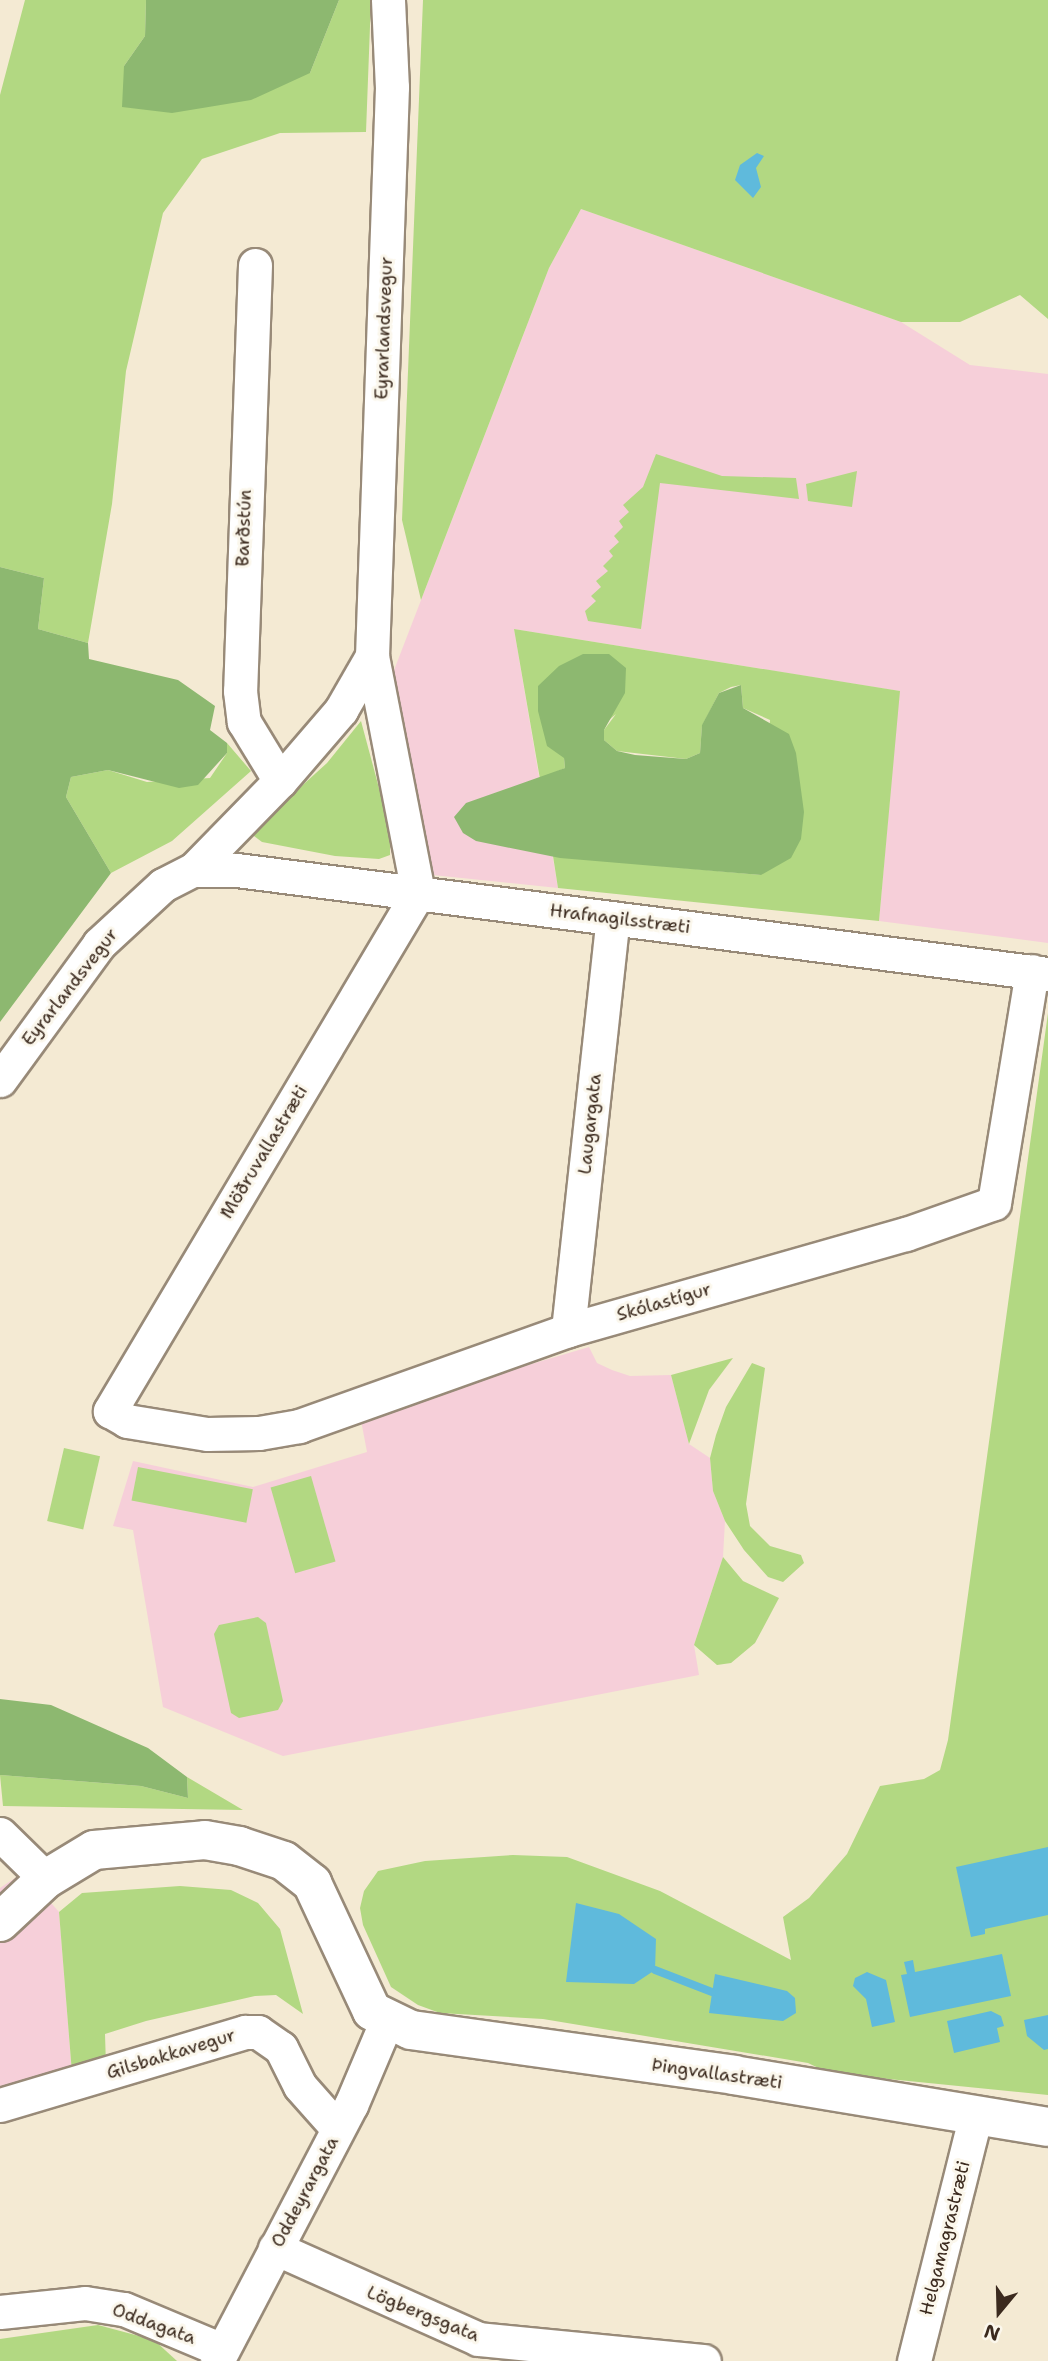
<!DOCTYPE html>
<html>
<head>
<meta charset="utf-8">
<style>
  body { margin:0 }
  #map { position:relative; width:1048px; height:2361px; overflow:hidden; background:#f4ead3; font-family:"Shantell Sans",sans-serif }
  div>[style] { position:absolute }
  .built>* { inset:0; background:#f6cfd9 }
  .green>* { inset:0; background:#b2d882; transform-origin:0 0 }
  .forest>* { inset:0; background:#8db870 }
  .water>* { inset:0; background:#5fbadc }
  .stream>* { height:8px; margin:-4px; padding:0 4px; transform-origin:4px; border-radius:4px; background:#5fbadc }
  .roads { filter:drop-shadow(2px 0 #988a78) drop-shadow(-2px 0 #988a78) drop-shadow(0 2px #988a78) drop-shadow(0 -2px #988a78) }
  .minor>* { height:33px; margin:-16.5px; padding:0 16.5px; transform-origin:16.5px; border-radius:16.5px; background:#fff }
  .secondary>* { height:38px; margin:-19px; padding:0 19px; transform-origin:19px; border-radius:19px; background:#fff }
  span { translate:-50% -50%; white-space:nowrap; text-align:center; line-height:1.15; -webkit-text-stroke:6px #fbf7ec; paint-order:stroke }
  .street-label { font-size:18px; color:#3b2a1e }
  .north { position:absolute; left:964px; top:2277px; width:70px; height:70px; -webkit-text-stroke:5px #fbf7ec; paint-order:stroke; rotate:199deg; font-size:19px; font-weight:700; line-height:28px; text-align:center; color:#3b2a1e }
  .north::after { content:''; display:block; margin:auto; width:24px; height:32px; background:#3b2a1e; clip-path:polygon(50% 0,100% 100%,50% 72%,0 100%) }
</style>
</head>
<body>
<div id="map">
  <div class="built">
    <i style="clip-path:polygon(581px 209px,901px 322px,970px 365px,1048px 374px,1048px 943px,879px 921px,899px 691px,514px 629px,558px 888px,423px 874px,391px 678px,549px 268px)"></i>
    <i style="clip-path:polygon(589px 1347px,597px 1363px,612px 1370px,630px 1376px,671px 1375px,689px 1444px,710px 1458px,713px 1491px,725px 1521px,723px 1557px,694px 1645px,699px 1675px,283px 1756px,163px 1707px,133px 1530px,113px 1526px,133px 1461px,253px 1487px,367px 1452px,360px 1415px)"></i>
    <i style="clip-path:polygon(24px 1872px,59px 1912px,72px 2073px,0 2095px,0 1888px)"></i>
  </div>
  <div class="green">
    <i style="clip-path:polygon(25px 0,146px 0,145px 36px,124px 66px,310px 73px,339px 0,371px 0,366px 132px,280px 133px,202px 159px,163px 213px,126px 371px,112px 504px,88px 643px,38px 629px,44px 578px,0 567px,0 95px)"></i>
    <i style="clip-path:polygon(423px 0,1048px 0,1048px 319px,1020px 295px,960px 322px,901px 322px,581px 209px,549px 268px,421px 600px,402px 520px)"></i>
    <i style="clip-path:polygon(656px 454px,722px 476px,796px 478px,799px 499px,660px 483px,641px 629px,588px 621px,585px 611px,596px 601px,591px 596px,601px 587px,596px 581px,608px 571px,603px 566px,613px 556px,609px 551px,619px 542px,614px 536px,623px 527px,619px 521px,629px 512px,623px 505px,643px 487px)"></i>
    <i style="clip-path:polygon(857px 471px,852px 507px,808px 501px,806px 484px)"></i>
    <i style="clip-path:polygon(514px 629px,900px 691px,879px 921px,558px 888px,553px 856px,761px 875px,770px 720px,743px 708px,741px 685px,731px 687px,719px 693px,702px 726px,700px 753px,686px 759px,617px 751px,604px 740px,604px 730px,616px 714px,564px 758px,565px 768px,540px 779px)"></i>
    <i style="clip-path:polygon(361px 721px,390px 829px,390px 855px,379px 859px,335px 856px,262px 842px,250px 833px,327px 763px)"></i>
    <i style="clip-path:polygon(227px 743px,251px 771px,172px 841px,111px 873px,66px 797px,71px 777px,108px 770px,147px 782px,210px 778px,227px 753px)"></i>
    <i style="clip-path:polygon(1048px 1013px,1048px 2095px,829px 2073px,808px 2063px,543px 2019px,440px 2013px,418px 2005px,391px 1987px,363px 1925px,360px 1908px,364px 1891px,378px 1871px,425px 1861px,513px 1855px,567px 1857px,660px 1891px,791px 1960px,783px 1917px,809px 1898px,847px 1854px,880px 1786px,924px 1779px,940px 1770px,948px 1740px)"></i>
    <i style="clip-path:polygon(733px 1358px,709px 1390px,689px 1444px,671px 1375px)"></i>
    <i style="clip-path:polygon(752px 1363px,765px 1368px,746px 1504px,750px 1526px,770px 1546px,801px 1555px,804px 1563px,783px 1582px,768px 1577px,744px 1550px,725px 1521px,713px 1491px,710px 1458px,716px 1435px,726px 1407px)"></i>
    <i style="left:64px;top:1448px;width:37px;height:75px;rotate:13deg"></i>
    <i style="left:138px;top:1467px;width:117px;height:34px;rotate:11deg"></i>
    <i style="left:311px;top:1476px;width:89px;height:42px;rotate:74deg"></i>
    <i style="clip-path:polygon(723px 1557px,743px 1581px,779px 1598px,755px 1643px,731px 1663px,717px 1665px,694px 1645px)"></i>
    <i style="clip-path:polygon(258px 1617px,266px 1623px,283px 1701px,278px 1710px,239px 1718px,231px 1713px,214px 1634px,219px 1625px)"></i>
    <i style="clip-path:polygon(0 1775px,141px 1786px,188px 1798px,187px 1777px,243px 1810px,3px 1806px)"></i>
    <i style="clip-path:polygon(180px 1886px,231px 1890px,258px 1903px,280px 1929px,303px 2014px,276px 1995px,255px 1996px,146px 2021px,105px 2034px,106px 2066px,72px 2073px,59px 1912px,82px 1893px)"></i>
    <i style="clip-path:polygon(98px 2325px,154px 2340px,177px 2361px,0 2361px,0 2339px)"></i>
  </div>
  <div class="forest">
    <i style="clip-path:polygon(146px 0,339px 0,310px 73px,251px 100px,172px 113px,122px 107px,124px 66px,145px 36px)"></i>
    <i style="clip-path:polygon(0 567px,44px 578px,38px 629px,88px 643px,89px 659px,178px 680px,215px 706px,210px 730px,227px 743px,227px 753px,198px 785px,179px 788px,108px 770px,71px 777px,66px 797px,111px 873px,0 1022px)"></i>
    <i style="clip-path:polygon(583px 654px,609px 654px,626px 668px,625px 693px,604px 730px,604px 740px,617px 751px,635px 755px,686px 759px,700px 753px,702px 725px,719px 693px,741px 685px,743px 708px,789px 734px,796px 753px,804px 812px,801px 839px,791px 858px,761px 875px,560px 858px,476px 841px,463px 833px,454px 817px,466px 803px,565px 768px,564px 758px,547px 746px,538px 711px,538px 686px,559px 666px)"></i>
    <i style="clip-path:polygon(0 1699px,51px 1705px,148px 1748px,187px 1777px,188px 1798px,141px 1786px,0 1775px)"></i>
  </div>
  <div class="water">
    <i style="clip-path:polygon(757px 153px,764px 156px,756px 168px,761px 187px,753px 198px,735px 180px,740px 165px)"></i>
    <i style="clip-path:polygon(1048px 1847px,1048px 1915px,985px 1929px,985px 1934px,971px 1937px,956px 1867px)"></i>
    <i style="clip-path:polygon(576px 1903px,619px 1914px,656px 1939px,655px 1970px,634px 1984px,566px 1982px)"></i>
    <i style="clip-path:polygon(1002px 1954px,1011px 1996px,910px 2017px,901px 1975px,907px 1974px,904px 1962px,913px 1960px,915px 1972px)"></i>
    <i style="clip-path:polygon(867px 1972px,886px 1980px,895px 2022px,872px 2027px,866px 1999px,853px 1986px,855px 1978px)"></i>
    <i style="clip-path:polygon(715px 1974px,787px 1991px,795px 1998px,796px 2013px,783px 2021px,709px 2013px)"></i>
    <i style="clip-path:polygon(991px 2011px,1001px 2016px,1004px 2026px,997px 2028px,1000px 2042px,954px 2053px,947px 2021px)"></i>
    <i style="clip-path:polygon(1048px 2015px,1048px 2049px,1044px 2050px,1027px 2036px,1024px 2020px)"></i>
  </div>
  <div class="stream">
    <i style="left:655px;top:1970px;width:61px;rotate:21.1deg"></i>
  </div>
  <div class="roads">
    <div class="minor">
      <i style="left:388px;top:0;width:87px;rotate:87.4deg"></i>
      <i style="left:392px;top:87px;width:569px;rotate:92.01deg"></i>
      <i style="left:372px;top:656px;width:241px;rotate:79deg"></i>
      <i style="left:418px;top:893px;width:603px;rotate:120.74deg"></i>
      <i style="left:110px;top:1411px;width:20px;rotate:30deg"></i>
      <i style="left:127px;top:1421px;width:81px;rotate:9.2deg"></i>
      <i style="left:207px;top:1434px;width:52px;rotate:-1.1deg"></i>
      <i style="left:259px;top:1433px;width:41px;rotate:-9.9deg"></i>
      <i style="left:299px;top:1426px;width:286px;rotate:-19.6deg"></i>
      <i style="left:568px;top:1330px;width:351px;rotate:-15.9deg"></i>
      <i style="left:906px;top:1234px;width:93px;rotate:-19.4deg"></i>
      <i style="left:994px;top:1203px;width:235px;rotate:-80.7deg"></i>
      <i style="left:255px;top:265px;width:426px;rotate:92deg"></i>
      <i style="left:240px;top:691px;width:31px;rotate:83deg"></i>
      <i style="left:244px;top:722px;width:69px;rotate:58.6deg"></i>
      <i style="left:193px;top:870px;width:44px"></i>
      <i style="left:237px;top:870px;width:818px;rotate:7.31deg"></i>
      <i style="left:0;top:1080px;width:168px;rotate:-53.9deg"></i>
      <i style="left:99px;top:944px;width:87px;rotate:-42.7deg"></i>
      <i style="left:163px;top:885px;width:34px;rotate:-27deg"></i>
      <i style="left:193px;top:870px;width:124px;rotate:-45.7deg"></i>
      <i style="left:280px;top:781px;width:94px;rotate:-49.3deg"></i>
      <i style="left:341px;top:710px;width:62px;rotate:-60.1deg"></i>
      <i style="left:568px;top:1330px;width:414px;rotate:-83.8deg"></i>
      <i style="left:0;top:1834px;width:64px;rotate:44.4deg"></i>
      <i style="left:0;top:2105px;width:256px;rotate:-16.6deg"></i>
      <i style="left:245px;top:2032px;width:13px"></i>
      <i style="left:258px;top:2032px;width:28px;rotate:35deg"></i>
      <i style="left:281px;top:2048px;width:42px;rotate:63.4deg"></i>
      <i style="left:300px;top:2086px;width:57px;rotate:48.5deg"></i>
      <i style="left:275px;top:2248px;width:222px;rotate:24.1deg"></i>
      <i style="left:478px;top:2339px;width:227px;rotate:5.6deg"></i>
      <i style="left:0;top:2312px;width:85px;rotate:-6deg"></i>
      <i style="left:85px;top:2303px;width:39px;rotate:9deg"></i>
      <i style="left:124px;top:2309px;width:106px;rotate:22.7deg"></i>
      <i style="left:217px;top:2361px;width:289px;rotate:-62.4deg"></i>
      <i style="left:351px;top:2105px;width:92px;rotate:-67deg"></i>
      <i style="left:914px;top:2361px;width:254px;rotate:-75.9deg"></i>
    </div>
    <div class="secondary">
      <i style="left:0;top:1922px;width:63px;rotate:-43.1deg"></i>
      <i style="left:46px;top:1879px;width:56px;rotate:-31.1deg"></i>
      <i style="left:94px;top:1850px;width:111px;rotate:-5.1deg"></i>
      <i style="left:205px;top:1840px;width:35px;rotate:10deg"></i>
      <i style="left:239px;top:1846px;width:47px;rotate:18.4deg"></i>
      <i style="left:284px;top:1861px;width:36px;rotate:38deg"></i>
      <i style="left:312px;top:1883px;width:141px;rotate:64.9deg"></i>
      <i style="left:372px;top:2011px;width:43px;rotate:26deg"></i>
      <i style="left:411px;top:2030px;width:326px;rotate:7.9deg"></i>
      <i style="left:734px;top:2075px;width:318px;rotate:9.4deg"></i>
    </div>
  </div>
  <div class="street-label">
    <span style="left:384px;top:328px;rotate:-88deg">Eyrarlandsvegur</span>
    <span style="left:244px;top:528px;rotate:-88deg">Barðstún</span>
    <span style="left:620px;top:919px;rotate:7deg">Hrafnagilsstræti</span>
    <span style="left:70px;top:987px;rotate:-52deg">Eyrarlandsvegur</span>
    <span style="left:590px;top:1124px;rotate:-84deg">Laugargata</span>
    <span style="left:264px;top:1152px;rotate:-59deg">Möðruvallastræti</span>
    <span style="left:664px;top:1302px;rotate:-16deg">Skólastígur</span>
    <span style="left:171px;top:2054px;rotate:-17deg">Gilsbakkavegur</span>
    <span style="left:717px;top:2074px;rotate:8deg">Þingvallastræti</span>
    <span style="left:305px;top:2192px;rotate:-62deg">Oddeyrargata</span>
    <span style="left:945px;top:2238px;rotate:-76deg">Helgamagrastræti</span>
    <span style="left:423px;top:2314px;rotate:22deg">Lögbergsgata</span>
    <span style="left:154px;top:2324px;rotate:20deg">Oddagata</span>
  </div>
  <div class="north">N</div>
</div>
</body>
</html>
